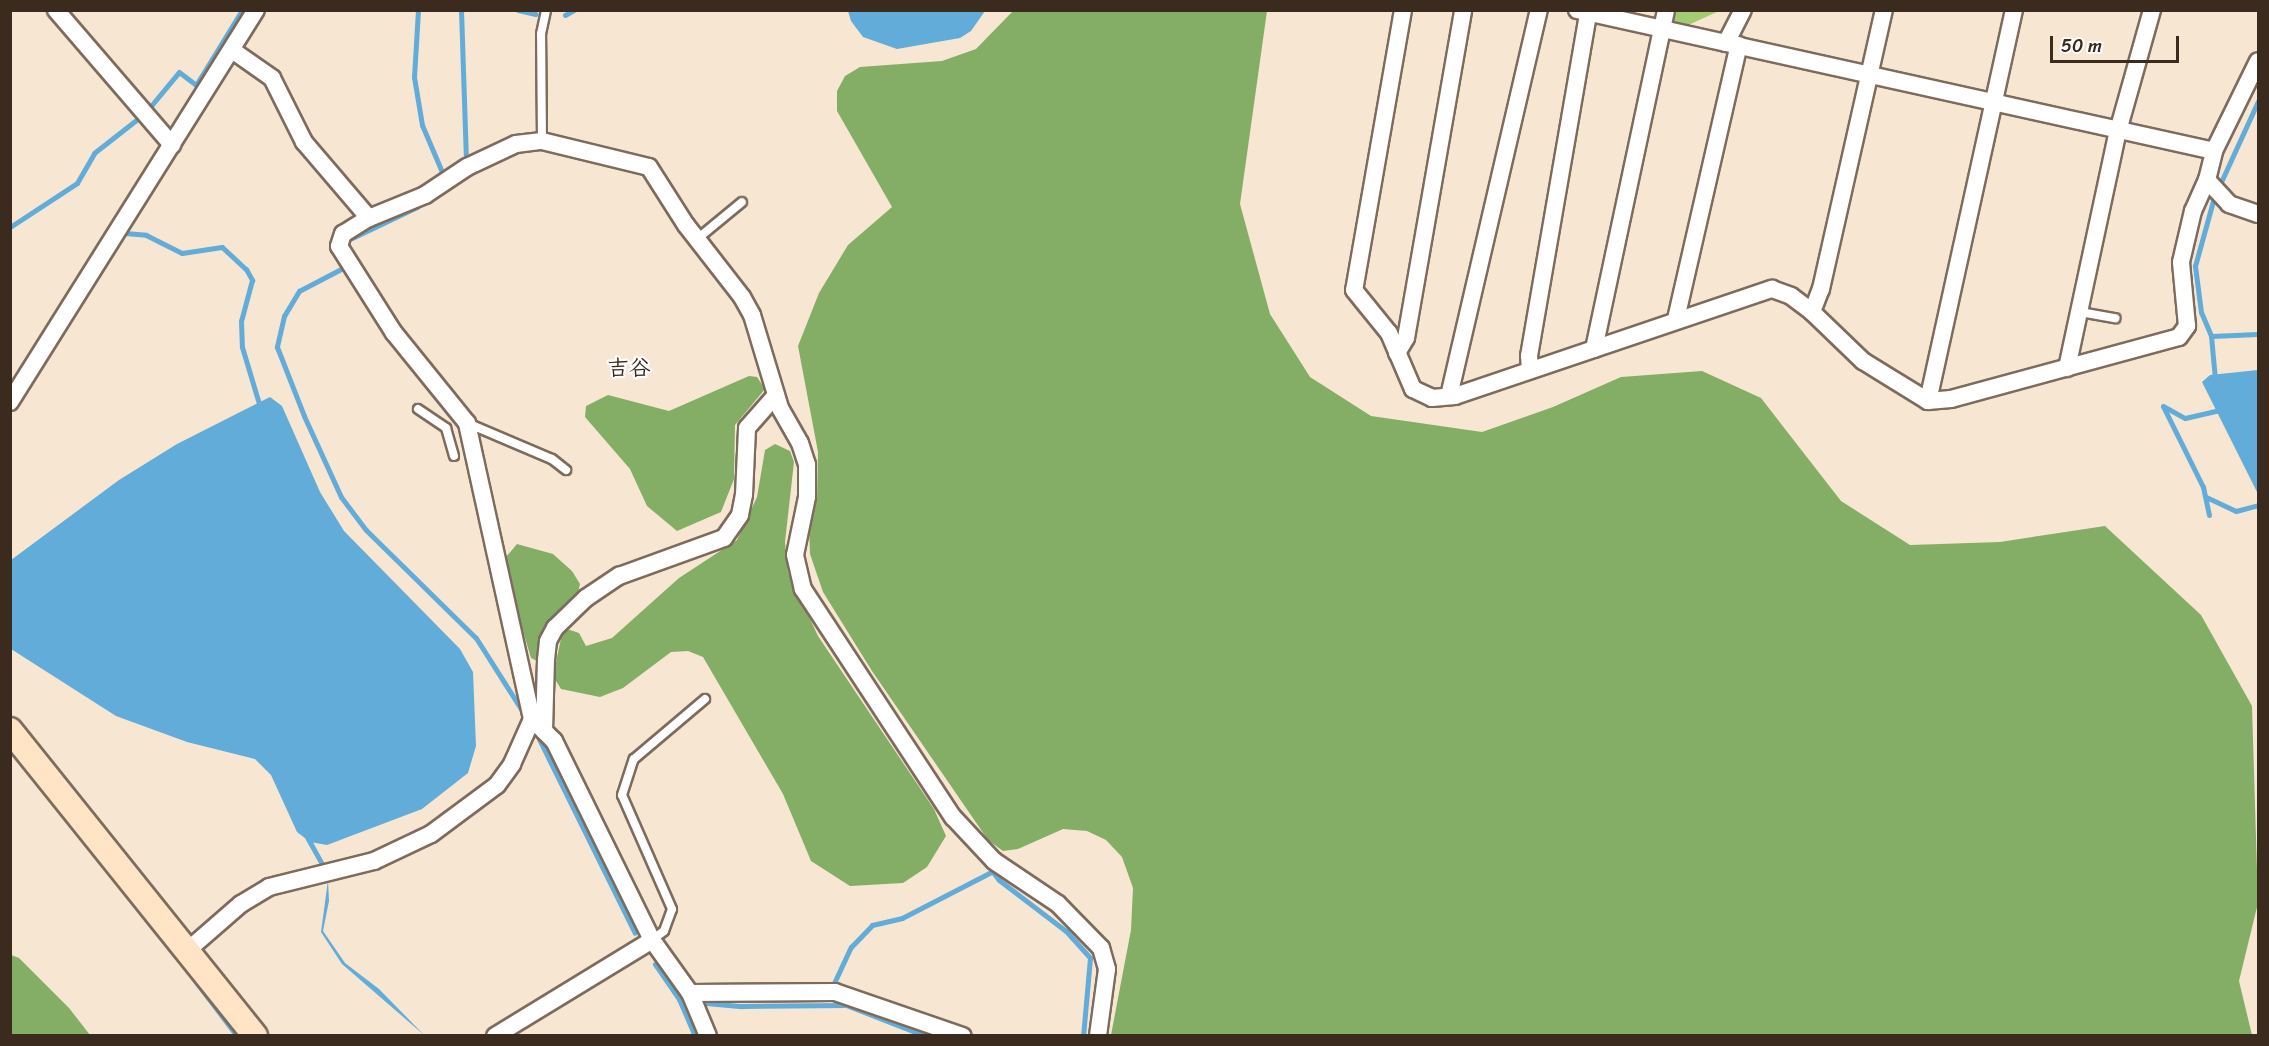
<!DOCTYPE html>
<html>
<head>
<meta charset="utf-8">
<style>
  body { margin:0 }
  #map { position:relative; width:2269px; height:1046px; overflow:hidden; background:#f7e6d2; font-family:Sriracha,"Klee One",sans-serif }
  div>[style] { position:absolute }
  .green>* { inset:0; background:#a5ca74 }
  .forest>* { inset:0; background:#84ae66 }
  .water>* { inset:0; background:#61acd9 }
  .stream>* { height:5px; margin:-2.5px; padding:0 2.5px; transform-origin:2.5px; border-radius:2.5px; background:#61acd9 }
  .roads { filter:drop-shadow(2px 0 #7d6c5d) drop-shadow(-2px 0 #7d6c5d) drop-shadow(0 2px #7d6c5d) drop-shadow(0 -2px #7d6c5d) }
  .lane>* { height:8px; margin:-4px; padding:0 4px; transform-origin:4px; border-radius:4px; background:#fff }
  .street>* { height:16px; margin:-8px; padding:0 8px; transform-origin:8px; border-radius:8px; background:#fff }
  .secondary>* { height:24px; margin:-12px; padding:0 12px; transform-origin:12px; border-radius:12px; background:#ffe4c6 }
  span { translate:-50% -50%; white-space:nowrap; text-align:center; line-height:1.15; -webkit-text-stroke:4.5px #fff; paint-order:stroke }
  .quarter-label { font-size:22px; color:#3b2a1e; font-weight:700 }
  .frame { position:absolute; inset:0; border:12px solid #3b2a1e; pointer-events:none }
  .scale { position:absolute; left:2050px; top:36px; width:129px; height:27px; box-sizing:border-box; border:3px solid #3b2a1e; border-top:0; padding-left:8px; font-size:18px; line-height:21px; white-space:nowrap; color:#3b2a1e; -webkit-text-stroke:4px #fff; paint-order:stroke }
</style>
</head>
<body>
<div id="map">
  <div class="green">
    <i style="clip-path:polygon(1671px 11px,1719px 11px,1684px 27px,1670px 24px)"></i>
  </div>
  <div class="forest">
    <i style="clip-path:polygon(1013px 11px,1267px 11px,1240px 204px,1270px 314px,1310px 377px,1371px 416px,1482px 432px,1553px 407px,1621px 377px,1702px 371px,1761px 398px,1841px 501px,1910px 545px,2000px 542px,2105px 526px,2201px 615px,2252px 706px,2258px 903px,2239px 981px,2252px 1035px,1111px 1035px,1131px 930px,1133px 888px,1122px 857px,1106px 840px,1087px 831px,1063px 829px,1018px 849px,1003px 851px,988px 840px,872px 671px,823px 592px,810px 554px,809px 528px,817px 499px,818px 452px,798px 346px,819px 293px,848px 245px,892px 207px,837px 111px,837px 91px,845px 76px,860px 67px,942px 61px,976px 49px)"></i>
    <i style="clip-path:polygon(749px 376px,757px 377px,765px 389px,735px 425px,734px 479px,721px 512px,677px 531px,647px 506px,630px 469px,585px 417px,586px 406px,608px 395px,669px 411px)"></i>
    <i style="clip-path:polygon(775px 444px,790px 451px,794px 462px,785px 542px,788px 572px,818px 636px,934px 809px,946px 836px,927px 867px,903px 883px,850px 886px,811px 861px,783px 794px,703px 657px,688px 651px,671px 652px,623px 688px,600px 697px,561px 689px,553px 676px,562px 634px,567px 629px,579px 633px,586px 646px,612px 638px,679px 578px,737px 540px,757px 497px,765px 450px)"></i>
    <i style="clip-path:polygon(517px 544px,553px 554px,572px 571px,580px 584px,578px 593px,547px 631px,539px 662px,531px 658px,509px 584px,506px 557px)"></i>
    <i style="clip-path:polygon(11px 955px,19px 958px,69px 1008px,90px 1035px,11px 1035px)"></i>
  </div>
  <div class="water">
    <i style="clip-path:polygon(848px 11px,848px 10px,985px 11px,971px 31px,960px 38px,897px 49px,863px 37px,851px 21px)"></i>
    <i style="clip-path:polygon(2258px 370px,2258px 494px,2202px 382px,2210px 375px)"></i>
    <i style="clip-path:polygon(270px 397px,282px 406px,320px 492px,344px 531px,460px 649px,473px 672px,476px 746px,468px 773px,422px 809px,327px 845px,310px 842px,297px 832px,271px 775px,255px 759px,187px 742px,116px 716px,11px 649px,11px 560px,119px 480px,177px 444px)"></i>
    <i style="clip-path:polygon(328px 880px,329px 901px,323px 931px,345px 963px,379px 989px,424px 1035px,342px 964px,321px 932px)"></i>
  </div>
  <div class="stream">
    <i style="left:418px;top:10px;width:67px;rotate:93.4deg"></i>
    <i style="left:414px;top:77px;width:49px;rotate:80.5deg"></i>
    <i style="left:422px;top:125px;width:51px;rotate:66.9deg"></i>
    <i style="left:461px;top:10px;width:148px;rotate:88.1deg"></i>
    <i style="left:518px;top:10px;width:18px;rotate:13deg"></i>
    <i style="left:565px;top:15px;width:10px;rotate:-29deg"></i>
    <i style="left:150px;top:107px;width:45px;rotate:-50.4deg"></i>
    <i style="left:179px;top:72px;width:21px;rotate:37deg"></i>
    <i style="left:196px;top:85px;width:88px;rotate:-58.5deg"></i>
    <i style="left:2221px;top:182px;width:89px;rotate:-65.4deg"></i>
    <i style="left:2213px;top:201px;width:67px;rotate:105.5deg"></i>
    <i style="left:2195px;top:266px;width:46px;rotate:82.6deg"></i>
    <i style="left:2201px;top:312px;width:26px;rotate:67deg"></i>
    <i style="left:2211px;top:336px;width:43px;rotate:84.7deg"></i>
    <i style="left:10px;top:227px;width:80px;rotate:-33.3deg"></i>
    <i style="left:77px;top:183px;width:34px;rotate:-60deg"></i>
    <i style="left:94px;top:153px;width:58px;rotate:-38deg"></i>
    <i style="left:125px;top:233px;width:21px;rotate:5deg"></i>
    <i style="left:146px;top:235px;width:40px;rotate:26.6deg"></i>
    <i style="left:182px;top:253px;width:40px;rotate:-8.5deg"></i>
    <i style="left:222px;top:247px;width:33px;rotate:43deg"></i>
    <i style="left:246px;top:269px;width:13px;rotate:61deg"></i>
    <i style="left:252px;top:280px;width:42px;rotate:105deg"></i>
    <i style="left:241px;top:321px;width:26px;rotate:88deg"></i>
    <i style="left:242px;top:347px;width:63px;rotate:73.3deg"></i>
    <i style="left:352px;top:238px;width:72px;rotate:-25.5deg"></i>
    <i style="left:2175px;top:258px;width:39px;rotate:-78deg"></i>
    <i style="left:341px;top:269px;width:47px;rotate:152.4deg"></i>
    <i style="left:299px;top:291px;width:29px;rotate:121deg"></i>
    <i style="left:284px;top:316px;width:32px;rotate:103deg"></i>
    <i style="left:277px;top:347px;width:74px;rotate:68.6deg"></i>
    <i style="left:304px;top:416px;width:89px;rotate:65.4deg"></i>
    <i style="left:341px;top:497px;width:41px;rotate:52.9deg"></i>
    <i style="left:366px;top:530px;width:154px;rotate:44.5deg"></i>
    <i style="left:476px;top:638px;width:84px;rotate:57.6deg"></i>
    <i style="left:2211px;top:336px;width:47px;rotate:-2.4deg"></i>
    <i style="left:2206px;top:497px;width:33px;rotate:25deg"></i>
    <i style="left:2236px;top:511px;width:23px;rotate:-15deg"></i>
    <i style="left:2209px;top:515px;width:29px;rotate:-102deg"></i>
    <i style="left:2203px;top:487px;width:90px;rotate:-116.3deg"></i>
    <i style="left:2163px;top:406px;width:25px;rotate:29deg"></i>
    <i style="left:2185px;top:418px;width:39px;rotate:-13deg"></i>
    <i style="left:539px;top:739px;width:216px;rotate:63.7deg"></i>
    <i style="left:307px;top:837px;width:31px;rotate:61deg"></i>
    <i style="left:992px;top:871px;width:11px;rotate:52deg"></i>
    <i style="left:999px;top:880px;width:84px;rotate:37.3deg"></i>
    <i style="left:1066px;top:931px;width:36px;rotate:48deg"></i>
    <i style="left:1090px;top:958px;width:78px;rotate:95.1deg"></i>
    <i style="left:141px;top:913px;width:59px;rotate:51.2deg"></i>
    <i style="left:655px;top:964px;width:42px;rotate:55.6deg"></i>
    <i style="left:679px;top:999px;width:40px;rotate:66.6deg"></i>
    <i style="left:193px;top:978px;width:73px;rotate:52.8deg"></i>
    <i style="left:834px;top:983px;width:40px;rotate:-65deg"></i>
    <i style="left:851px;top:947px;width:30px;rotate:-46deg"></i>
    <i style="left:872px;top:925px;width:31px;rotate:-13deg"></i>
    <i style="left:902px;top:918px;width:102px;rotate:-27.3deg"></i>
    <i style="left:706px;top:1003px;width:36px;rotate:5deg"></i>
    <i style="left:742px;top:1006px;width:104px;rotate:-0.6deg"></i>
    <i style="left:846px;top:1005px;width:86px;rotate:21.2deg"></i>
  </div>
  <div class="roads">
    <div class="lane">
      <i style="left:542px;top:141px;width:107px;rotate:-90.5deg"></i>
      <i style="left:541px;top:34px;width:25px;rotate:-78deg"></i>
      <i style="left:697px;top:239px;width:58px;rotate:-39.4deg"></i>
      <i style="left:2080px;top:312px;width:36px;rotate:10deg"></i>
      <i style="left:418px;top:409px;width:34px;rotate:34deg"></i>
      <i style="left:446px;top:428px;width:29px;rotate:74deg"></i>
      <i style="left:467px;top:423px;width:92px;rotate:23deg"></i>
      <i style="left:552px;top:459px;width:18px;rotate:38deg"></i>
      <i style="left:652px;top:940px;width:15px;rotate:-37deg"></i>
      <i style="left:664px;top:931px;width:23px;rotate:-70deg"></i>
      <i style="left:672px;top:909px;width:124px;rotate:-113.7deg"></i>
      <i style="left:622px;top:795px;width:38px;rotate:-72deg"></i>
      <i style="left:634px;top:759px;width:93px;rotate:-40.2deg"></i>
    </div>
    <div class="street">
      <i style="left:56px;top:10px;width:178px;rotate:49.3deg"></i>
      <i style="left:1403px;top:10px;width:284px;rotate:99.9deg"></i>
      <i style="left:1354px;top:290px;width:55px;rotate:50.9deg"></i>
      <i style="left:1389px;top:333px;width:61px;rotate:66.8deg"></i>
      <i style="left:1413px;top:389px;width:21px;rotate:25deg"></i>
      <i style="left:1432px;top:398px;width:23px;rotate:-5deg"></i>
      <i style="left:1455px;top:396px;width:335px;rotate:-18.7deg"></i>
      <i style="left:1772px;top:289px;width:20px;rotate:20deg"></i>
      <i style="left:1791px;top:296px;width:26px;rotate:37deg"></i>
      <i style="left:1812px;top:312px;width:71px;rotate:43.9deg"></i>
      <i style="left:1863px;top:361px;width:76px;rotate:31.6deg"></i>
      <i style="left:1928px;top:401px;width:23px;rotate:-5deg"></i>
      <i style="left:1951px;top:399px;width:236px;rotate:-15.2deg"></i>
      <i style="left:2179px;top:337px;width:14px;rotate:-54deg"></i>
      <i style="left:2187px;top:326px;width:64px;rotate:-95.4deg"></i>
      <i style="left:2181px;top:262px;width:52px;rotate:-76.8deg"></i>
      <i style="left:2193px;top:211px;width:34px;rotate:-66deg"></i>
      <i style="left:2207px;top:180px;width:30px;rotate:-76deg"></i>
      <i style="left:2214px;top:151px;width:100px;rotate:-63.9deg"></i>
      <i style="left:1577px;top:10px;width:652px;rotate:12.48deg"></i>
      <i style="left:1726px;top:43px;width:37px;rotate:-63deg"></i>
      <i style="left:232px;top:50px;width:49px;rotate:35deg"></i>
      <i style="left:272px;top:78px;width:72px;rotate:63.4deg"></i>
      <i style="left:304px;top:142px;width:100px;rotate:49.5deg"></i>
      <i style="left:2207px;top:180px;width:33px;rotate:47deg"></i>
      <i style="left:2229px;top:204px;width:31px;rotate:19deg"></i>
      <i style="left:1812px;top:312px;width:25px;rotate:-69deg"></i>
      <i style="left:1821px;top:289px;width:286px;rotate:-77.3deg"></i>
      <i style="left:1676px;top:319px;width:281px;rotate:-77.1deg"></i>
      <i style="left:1594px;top:349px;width:347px;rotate:-78deg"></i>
      <i style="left:1397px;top:353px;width:17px;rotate:-59deg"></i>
      <i style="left:1406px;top:338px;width:333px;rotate:-80.1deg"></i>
      <i style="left:2067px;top:368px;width:242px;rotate:-77.9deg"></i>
      <i style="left:2118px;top:131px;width:126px;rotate:-74.3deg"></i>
      <i style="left:1530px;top:370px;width:14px;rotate:-94deg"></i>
      <i style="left:1529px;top:356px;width:351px;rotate:-80.2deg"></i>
      <i style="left:1449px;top:396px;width:396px;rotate:-76.9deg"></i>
      <i style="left:1928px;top:401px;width:400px;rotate:-77.6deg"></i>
      <i style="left:10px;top:402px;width:463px;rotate:-57.9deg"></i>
      <i style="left:544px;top:731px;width:71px;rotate:-88.4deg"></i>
      <i style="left:546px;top:660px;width:19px;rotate:-84deg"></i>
      <i style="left:548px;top:641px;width:15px;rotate:-62deg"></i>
      <i style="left:555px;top:628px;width:43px;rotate:-44.1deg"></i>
      <i style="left:586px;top:598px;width:40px;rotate:-34deg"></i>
      <i style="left:619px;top:576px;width:112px;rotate:-19.9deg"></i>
      <i style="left:724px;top:538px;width:28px;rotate:-55deg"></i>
      <i style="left:740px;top:515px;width:20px;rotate:-79deg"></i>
      <i style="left:744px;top:495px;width:67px;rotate:-87.4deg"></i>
      <i style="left:747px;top:428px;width:44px;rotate:-48.7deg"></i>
      <i style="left:188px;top:950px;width:70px;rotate:-41deg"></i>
      <i style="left:241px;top:904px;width:33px;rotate:-31deg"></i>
      <i style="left:269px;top:887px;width:108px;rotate:-13.9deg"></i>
      <i style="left:374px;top:861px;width:63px;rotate:-25.3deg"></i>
      <i style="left:431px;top:834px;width:82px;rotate:-36.6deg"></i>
      <i style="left:497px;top:785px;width:26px;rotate:-54deg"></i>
      <i style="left:512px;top:764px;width:49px;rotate:-66deg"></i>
      <i style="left:690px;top:993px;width:145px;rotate:-0.4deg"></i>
      <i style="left:835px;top:992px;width:135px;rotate:19deg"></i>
      <i style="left:495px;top:1036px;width:184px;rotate:-31.4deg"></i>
      <i style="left:708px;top:1036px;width:47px;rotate:-112.7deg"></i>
      <i style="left:690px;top:993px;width:65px;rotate:-125.6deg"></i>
      <i style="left:652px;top:940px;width:222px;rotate:-116.2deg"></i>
      <i style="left:554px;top:741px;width:31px;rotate:-135deg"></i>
      <i style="left:532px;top:719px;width:303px;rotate:-102.4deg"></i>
      <i style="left:467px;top:423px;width:116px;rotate:-129deg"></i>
      <i style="left:394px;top:333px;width:103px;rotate:-122.3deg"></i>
      <i style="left:339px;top:246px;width:13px;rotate:-72deg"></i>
      <i style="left:343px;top:234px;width:31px;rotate:-32deg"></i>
      <i style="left:369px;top:218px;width:61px;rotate:-22.3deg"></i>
      <i style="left:425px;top:195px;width:50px;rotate:-33.7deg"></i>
      <i style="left:467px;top:167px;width:54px;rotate:-25.1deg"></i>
      <i style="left:516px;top:144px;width:26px;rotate:-7deg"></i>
      <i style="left:542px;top:141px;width:110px;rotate:13.7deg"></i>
      <i style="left:649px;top:167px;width:69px;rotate:57.5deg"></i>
      <i style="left:686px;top:225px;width:91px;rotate:52.1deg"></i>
      <i style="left:742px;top:297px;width:21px;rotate:61deg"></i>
      <i style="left:752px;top:315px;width:97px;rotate:73.2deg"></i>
      <i style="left:780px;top:408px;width:40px;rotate:60.3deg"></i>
      <i style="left:800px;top:443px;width:23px;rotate:72deg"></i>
      <i style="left:807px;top:465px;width:32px;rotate:90deg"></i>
      <i style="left:807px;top:497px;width:59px;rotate:101.7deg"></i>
      <i style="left:795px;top:555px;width:35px;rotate:77deg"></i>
      <i style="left:803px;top:589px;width:273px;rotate:56.7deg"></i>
      <i style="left:953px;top:817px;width:60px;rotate:47deg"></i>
      <i style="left:994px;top:861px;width:77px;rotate:33.9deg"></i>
      <i style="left:1058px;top:904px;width:62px;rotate:45.7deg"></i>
      <i style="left:1101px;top:948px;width:22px;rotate:74deg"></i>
      <i style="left:1107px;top:969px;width:68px;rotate:97.7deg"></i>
    </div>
    <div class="secondary">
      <i style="left:10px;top:730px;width:392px;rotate:51.3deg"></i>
    </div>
  </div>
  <div class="quarter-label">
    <span style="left:629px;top:368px">吉谷</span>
  </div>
  <div class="frame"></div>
  <div class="scale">50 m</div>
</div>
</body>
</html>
